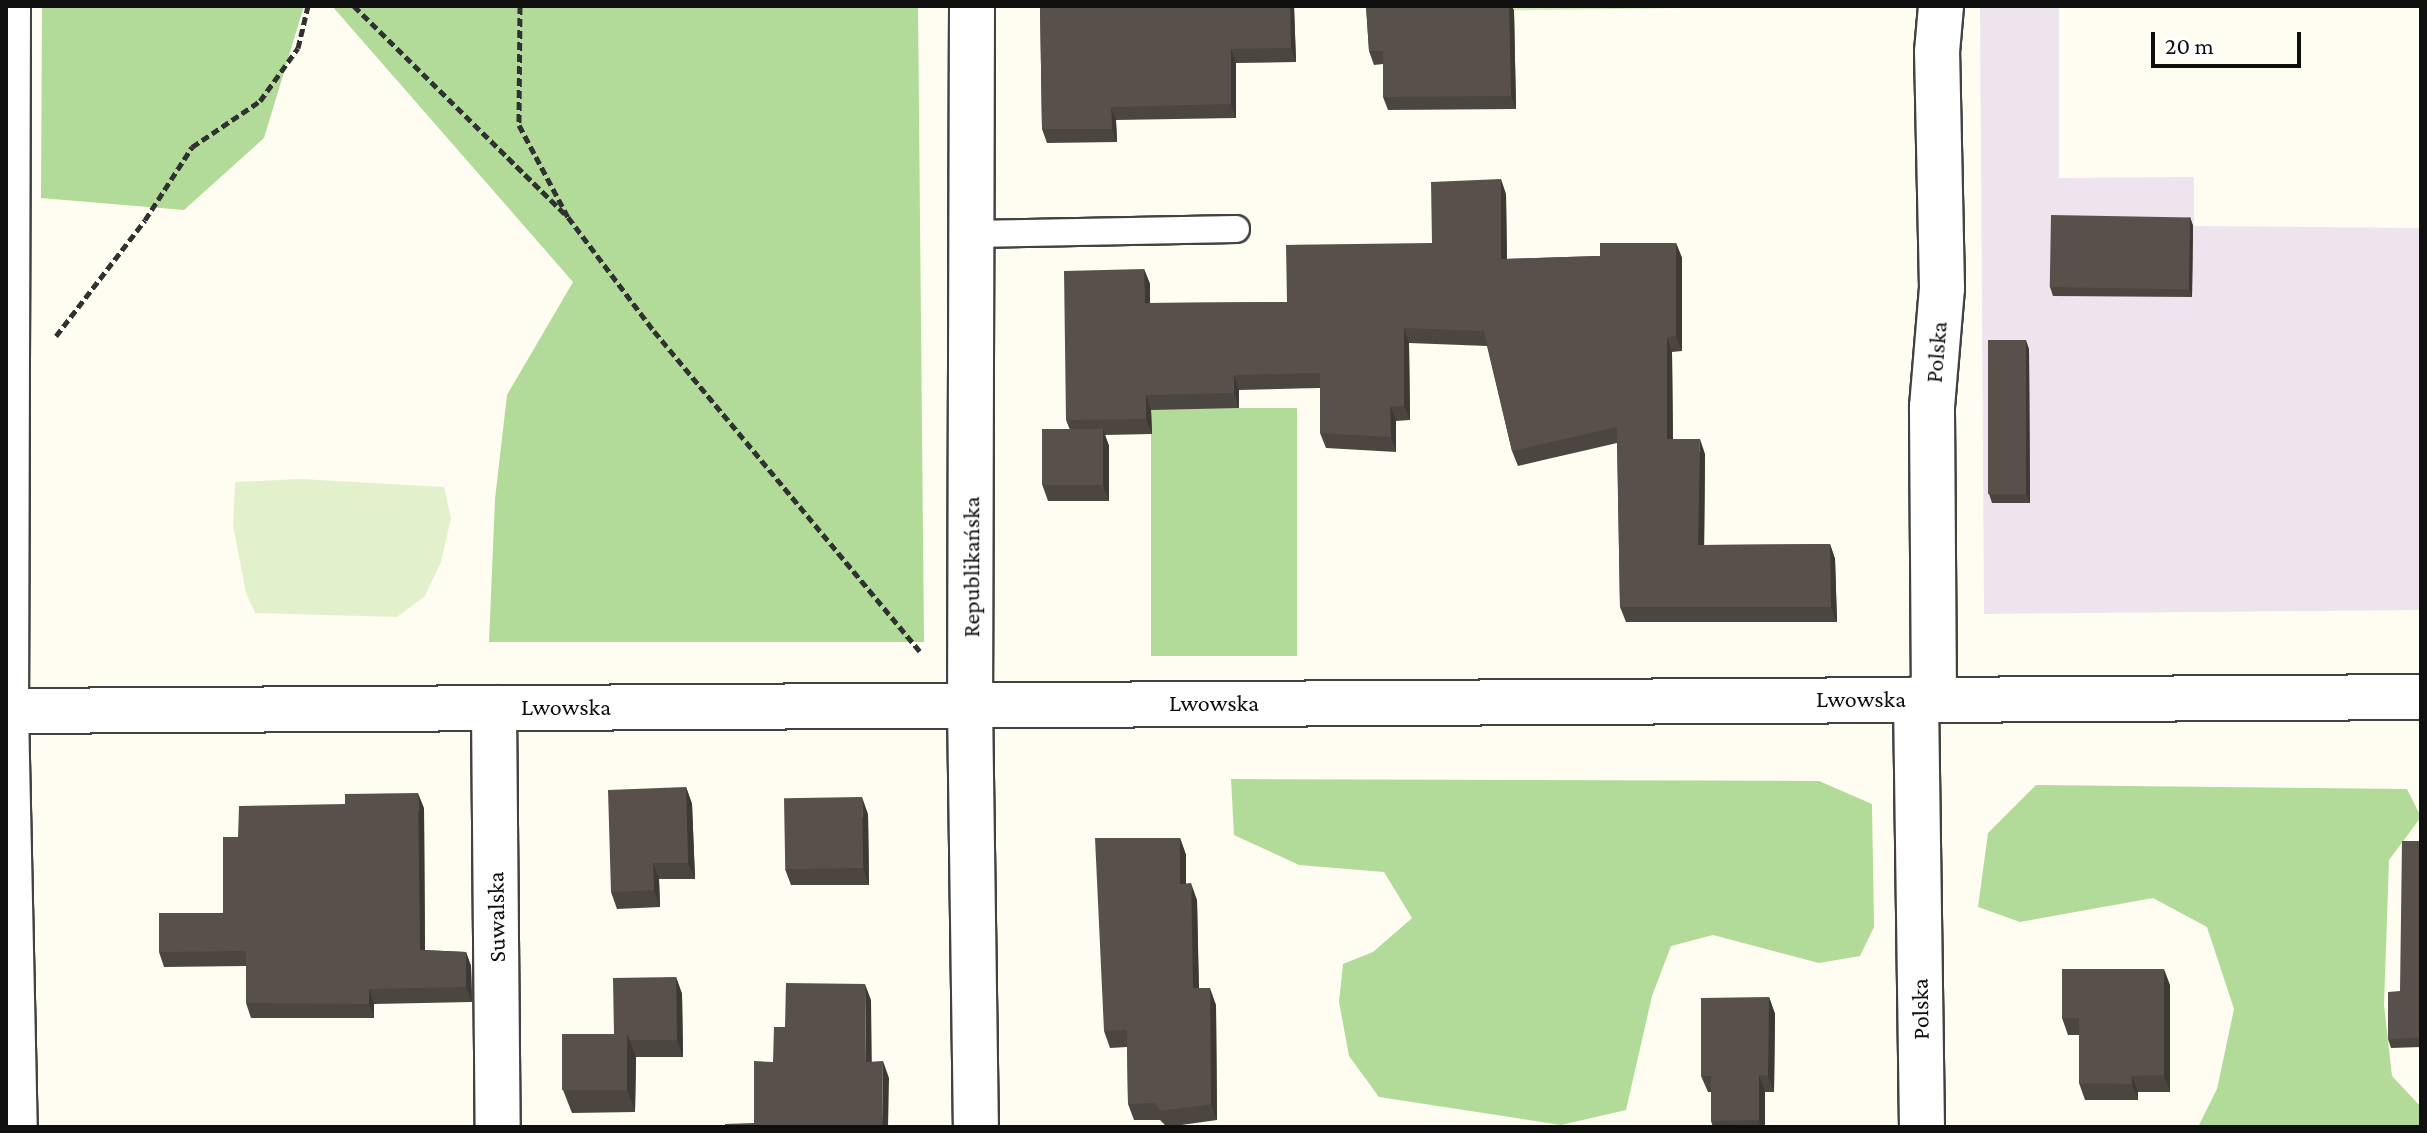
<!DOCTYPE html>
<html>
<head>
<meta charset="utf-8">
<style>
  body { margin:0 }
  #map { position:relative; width:2427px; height:1133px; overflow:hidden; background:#fffdf1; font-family:"Crimson Pro",serif }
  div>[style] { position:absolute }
  .industrial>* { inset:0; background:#ede4ee }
  .green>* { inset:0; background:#d0eaba }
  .forest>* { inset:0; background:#b2db99; transform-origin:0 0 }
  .pitch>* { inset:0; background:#e2f1cc }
  .path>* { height:5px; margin-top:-2.5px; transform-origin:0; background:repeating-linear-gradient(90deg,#313131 0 8px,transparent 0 12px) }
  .roads { filter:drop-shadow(2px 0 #424242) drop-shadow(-2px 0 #424242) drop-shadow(0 2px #424242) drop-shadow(0 -2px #424242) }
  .service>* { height:26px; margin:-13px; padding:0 13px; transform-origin:13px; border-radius:13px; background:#fff }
  .minor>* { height:44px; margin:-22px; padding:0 22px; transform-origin:22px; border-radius:22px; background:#fff }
  .wall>* { inset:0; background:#4c4640 }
  .shaded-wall>* { inset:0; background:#3e3934 }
  .building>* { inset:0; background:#58514b; transform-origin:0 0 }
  span { translate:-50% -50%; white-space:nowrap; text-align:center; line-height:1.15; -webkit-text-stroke:8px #fff; paint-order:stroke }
  .street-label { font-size:24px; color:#0f0f0f }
  .frame { position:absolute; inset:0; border:8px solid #0f0f0f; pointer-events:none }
  .scale { position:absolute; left:2151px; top:32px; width:150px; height:36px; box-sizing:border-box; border:4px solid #0f0f0f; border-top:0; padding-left:10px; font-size:24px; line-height:28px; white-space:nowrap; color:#0f0f0f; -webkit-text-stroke:6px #fff; paint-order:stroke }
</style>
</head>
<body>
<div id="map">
  <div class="industrial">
    <i style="clip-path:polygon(1980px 6px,2059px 6px,2059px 178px,2194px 177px,2194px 226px,2421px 228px,2421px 610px,1984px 614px)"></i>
  </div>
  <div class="green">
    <i style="clip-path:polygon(1475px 6px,1839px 6px,1475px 11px)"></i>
  </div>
  <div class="forest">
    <i style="clip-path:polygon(42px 6px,304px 6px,264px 138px,184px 210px,41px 198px)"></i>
    <i style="clip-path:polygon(332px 6px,918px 6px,924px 642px,489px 642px,495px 499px,507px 395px,573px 282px)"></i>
    <i style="left:1297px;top:408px;width:248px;height:146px;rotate:90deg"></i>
    <i style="clip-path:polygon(1231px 779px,1819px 781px,1872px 804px,1874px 927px,1860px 956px,1819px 963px,1713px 935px,1671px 946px,1652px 996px,1626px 1110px,1561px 1125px,1379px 1097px,1349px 1056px,1339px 1002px,1343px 964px,1373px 952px,1412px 918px,1384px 872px,1299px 865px,1234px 835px)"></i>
    <i style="clip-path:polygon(2036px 785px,2407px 789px,2421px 817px,2389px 860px,2384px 1005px,2392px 1076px,2421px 1107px,2421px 1127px,2198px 1127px,2217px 1089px,2234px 1009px,2207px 927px,2153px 898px,2020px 922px,1978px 907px,1988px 833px)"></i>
  </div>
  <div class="pitch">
    <i style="clip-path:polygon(301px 479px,444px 487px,451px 518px,441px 562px,425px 596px,397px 617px,255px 613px,246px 593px,233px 526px,235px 482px)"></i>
  </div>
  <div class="path">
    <i style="left:354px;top:6px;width:296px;rotate:44.6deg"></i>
    <i style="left:520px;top:6px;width:119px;rotate:90.5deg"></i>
    <i style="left:519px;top:125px;width:104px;rotate:62deg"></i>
    <i style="left:568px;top:217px;width:143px;rotate:53deg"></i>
    <i style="left:654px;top:331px;width:416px;rotate:50.3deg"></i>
    <i style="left:56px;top:336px;width:146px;rotate:-52.5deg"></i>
    <i style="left:145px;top:220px;width:87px;rotate:-57.2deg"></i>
    <i style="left:192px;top:147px;width:82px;rotate:-34.1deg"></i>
    <i style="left:260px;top:101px;width:65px;rotate:-54.4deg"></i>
    <i style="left:298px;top:48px;width:43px;rotate:-76.6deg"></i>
  </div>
  <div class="roads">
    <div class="service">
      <i style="left:973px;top:234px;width:263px;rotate:-1.1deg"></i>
    </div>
    <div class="minor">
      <i style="left:8px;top:6px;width:705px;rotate:90.16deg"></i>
      <i style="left:6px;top:711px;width:416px;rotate:88.8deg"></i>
      <i style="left:972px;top:6px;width:698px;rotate:90.16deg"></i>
      <i style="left:970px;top:704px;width:423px;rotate:89.2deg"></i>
      <i style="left:1916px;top:699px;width:428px;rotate:89.2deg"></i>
      <i style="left:1934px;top:699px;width:292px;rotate:-90.4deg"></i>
      <i style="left:1932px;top:407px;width:119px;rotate:-85.2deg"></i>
      <i style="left:1942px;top:288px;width:236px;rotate:-91.2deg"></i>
      <i style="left:1937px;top:52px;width:46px;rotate:-85deg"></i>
      <i style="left:494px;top:708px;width:419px;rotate:89.5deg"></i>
      <i style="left:6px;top:711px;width:2415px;rotate:-0.33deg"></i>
    </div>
  </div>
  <div class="wall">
    <i style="clip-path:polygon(1040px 6px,1294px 6px,1296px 62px,1236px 63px,1236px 118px,1116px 120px,1117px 142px,1047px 143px,1042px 129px)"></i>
    <i style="clip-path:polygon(1366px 6px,1512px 6px,1514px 11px,1516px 109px,1388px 110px,1383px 97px,1383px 64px,1374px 65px,1369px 51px)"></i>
    <i style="clip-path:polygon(1506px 194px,1507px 259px,1600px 256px,1676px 243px,1682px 258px,1682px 351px,1672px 352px,1673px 439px,1705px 454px,1704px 545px,1830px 544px,1835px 559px,1837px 622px,1626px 622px,1620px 607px,1617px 443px,1518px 466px,1512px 451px,1487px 346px,1409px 343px,1410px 420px,1396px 421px,1396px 452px,1326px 448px,1320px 433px,1320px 388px,1239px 390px,1239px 408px,1151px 410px,1152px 434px,1105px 435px,1109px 446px,1109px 501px,1048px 501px,1042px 484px,1070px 430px,1066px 420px,1144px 269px,1150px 284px,1150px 303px,1287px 302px,1432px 243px)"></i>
    <i style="clip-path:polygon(2190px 217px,2193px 226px,2192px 297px,2053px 296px,2050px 287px)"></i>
    <i style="clip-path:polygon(2029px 349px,2030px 503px,1992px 503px,1989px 494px)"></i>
    <i style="clip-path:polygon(686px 787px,692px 804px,695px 879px,659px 879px,660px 907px,617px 909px,611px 892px)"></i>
    <i style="clip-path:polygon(424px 808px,425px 950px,466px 952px,471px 966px,472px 1002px,374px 1004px,374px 1018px,251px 1018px,246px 1003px,246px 966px,164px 967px,159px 952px,223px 913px)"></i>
    <i style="clip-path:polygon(868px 814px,869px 885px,791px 885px,785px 869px)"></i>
    <i style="clip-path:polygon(1180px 838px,1186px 855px,1186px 884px,1197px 900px,1199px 988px,1216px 1005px,1217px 1120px,1167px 1127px,1160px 1120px,1134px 1120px,1128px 1104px,1127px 1047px,1110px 1048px,1104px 1031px)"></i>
    <i style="clip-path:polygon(2421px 841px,2421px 1047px,2391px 1048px,2388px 1039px,2400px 991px)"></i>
    <i style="clip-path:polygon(676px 977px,682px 994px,683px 1057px,636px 1057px,635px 1112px,572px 1113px,563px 1090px,614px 1034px)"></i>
    <i style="clip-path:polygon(2170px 985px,2170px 1092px,2138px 1092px,2138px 1100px,2085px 1100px,2079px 1083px,2079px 1035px,2068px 1035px,2062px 1018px)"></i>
    <i style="clip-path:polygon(1769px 997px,1775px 1014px,1774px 1092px,1765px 1092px,1765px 1127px,1713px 1127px,1711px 1121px,1711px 1092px,1708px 1092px,1701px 1076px)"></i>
  </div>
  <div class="shaded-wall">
    <i style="clip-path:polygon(1290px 6px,1294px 6px,1296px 62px,1291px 48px)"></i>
    <i style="clip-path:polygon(1509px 6px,1512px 6px,1514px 11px,1516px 109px,1511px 96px)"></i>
    <i style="clip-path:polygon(1231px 49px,1236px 63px,1236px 118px,1231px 104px)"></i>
    <i style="clip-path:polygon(1111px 107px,1116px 120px,1117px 142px,1112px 129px)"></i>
    <i style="clip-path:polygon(1501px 179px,1506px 194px,1507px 274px,1501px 259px)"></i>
    <i style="clip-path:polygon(2190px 217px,2193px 226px,2192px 297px,2189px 288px)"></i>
    <i style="clip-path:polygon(1676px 243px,1682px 258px,1682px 351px,1676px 336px)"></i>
    <i style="clip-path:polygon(1144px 269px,1150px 284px,1150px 318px,1145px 303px)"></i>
    <i style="clip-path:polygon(1404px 328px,1409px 343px,1410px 420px,1404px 406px)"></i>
    <i style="clip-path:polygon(1667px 337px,1672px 352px,1673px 454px,1667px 439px)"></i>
    <i style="clip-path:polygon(2026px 340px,2029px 349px,2030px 503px,2026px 494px)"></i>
    <i style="clip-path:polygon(1234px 375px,1239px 390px,1239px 408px,1234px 393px)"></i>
    <i style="clip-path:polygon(1146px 395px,1151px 410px,1152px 434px,1146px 419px)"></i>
    <i style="clip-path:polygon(1390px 406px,1396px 421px,1396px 452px,1391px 437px)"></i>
    <i style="clip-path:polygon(1103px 429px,1109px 446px,1109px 501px,1103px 485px)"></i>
    <i style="clip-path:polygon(1700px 439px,1705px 454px,1704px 560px,1698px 545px)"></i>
    <i style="clip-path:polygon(1830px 544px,1835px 559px,1837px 622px,1831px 607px)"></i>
    <i style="clip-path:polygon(686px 787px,692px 804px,695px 879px,688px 863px)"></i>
    <i style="clip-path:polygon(418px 793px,424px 808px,425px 965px,420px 950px)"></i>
    <i style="clip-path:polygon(862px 797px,868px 814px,869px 885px,863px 868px)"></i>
    <i style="clip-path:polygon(1180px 838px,1186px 855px,1186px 901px,1180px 884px)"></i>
    <i style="clip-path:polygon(653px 863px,659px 879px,660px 907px,654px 890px)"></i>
    <i style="clip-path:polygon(1191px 883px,1197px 900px,1199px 1005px,1193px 988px)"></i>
    <i style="clip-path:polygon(466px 952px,471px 966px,472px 1002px,466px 987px)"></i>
    <i style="clip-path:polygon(2164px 969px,2170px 985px,2170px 1092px,2164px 1075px)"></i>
    <i style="clip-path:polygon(676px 977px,682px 994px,683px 1057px,677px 1040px)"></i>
    <i style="clip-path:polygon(865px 984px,871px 1000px,872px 1078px,866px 1062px)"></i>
    <i style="clip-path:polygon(1210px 988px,1216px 1005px,1217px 1120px,1211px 1104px)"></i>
    <i style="clip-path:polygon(369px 989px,374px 1004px,374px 1018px,369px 1004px)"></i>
    <i style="clip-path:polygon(1769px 997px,1775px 1014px,1774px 1092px,1768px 1076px)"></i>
    <i style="clip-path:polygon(627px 1034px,636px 1057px,635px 1112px,627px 1089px)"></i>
    <i style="clip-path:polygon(883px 1061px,889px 1078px,888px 1127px,882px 1127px)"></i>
    <i style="clip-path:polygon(1759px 1075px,1765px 1092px,1765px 1127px,1761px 1127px,1759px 1120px)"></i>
    <i style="clip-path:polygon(2132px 1076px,2138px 1092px,2138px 1100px,2132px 1084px)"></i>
  </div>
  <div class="building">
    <i style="clip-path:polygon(1040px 6px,1290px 6px,1291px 48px,1231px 49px,1231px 104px,1111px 107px,1112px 129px,1042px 129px)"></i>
    <i style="clip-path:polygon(1366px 6px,1509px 6px,1511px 96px,1383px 97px,1383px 51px,1369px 51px)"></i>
    <i style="clip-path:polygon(1501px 179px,1501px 259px,1600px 256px,1600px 243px,1676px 243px,1676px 336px,1667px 337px,1667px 439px,1700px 439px,1698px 545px,1830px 544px,1831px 607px,1620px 607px,1617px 427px,1512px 451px,1484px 331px,1404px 328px,1404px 406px,1390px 406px,1391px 437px,1320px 433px,1320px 373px,1234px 375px,1234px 393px,1146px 395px,1146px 419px,1066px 420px,1064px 271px,1144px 269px,1145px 303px,1287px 302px,1286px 245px,1432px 243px,1431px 182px)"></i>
    <i style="left:2051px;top:215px;width:139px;height:72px;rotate:1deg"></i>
    <i style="left:1988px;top:340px;width:38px;height:154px"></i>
    <i style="left:1103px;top:429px;width:56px;height:61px;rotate:90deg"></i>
    <i style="clip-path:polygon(686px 787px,688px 863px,653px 863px,654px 890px,611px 892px,608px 790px)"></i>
    <i style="clip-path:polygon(418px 793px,420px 950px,466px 952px,466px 987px,369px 989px,369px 1004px,246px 1003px,246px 951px,159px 952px,159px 913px,223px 913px,223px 837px,238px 837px,239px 806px,345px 804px,345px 794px)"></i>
    <i style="left:862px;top:797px;width:71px;height:78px;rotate:89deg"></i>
    <i style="clip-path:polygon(1095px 838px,1180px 838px,1180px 884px,1191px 883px,1193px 988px,1210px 988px,1211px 1104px,1161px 1111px,1154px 1103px,1128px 1104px,1127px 1030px,1104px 1031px)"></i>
    <i style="clip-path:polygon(2402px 841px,2421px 841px,2421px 1038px,2388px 1039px,2388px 992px,2400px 991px)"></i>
    <i style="clip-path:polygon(2062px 969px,2164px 969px,2164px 1075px,2132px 1076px,2132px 1084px,2079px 1083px,2079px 1018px,2062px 1018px)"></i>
    <i style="clip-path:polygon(676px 977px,677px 1040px,630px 1040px,627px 1034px,614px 1034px,613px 978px)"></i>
    <i style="clip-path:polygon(786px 983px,865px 984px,866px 1062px,883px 1061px,882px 1127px,725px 1127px,725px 1124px,754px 1123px,754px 1061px,773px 1062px,774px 1027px,785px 1027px)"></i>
    <i style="clip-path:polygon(1769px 997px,1768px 1076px,1759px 1075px,1759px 1120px,1711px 1121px,1711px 1076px,1701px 1076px,1701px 998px)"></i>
    <i style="left:562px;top:1034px;width:65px;height:56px"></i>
  </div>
  <div class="street-label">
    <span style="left:1936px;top:352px;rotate:-85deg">Polska</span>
    <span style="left:971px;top:567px;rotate:-90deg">Republikańska</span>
    <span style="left:1861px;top:699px">Lwowska</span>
    <span style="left:1214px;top:703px">Lwowska</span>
    <span style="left:566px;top:707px">Lwowska</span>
    <span style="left:496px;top:917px;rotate:-91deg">Suwalska</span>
    <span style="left:1920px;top:1009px;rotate:-91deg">Polska</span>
  </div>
  <div class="frame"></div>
  <div class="scale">20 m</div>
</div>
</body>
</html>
